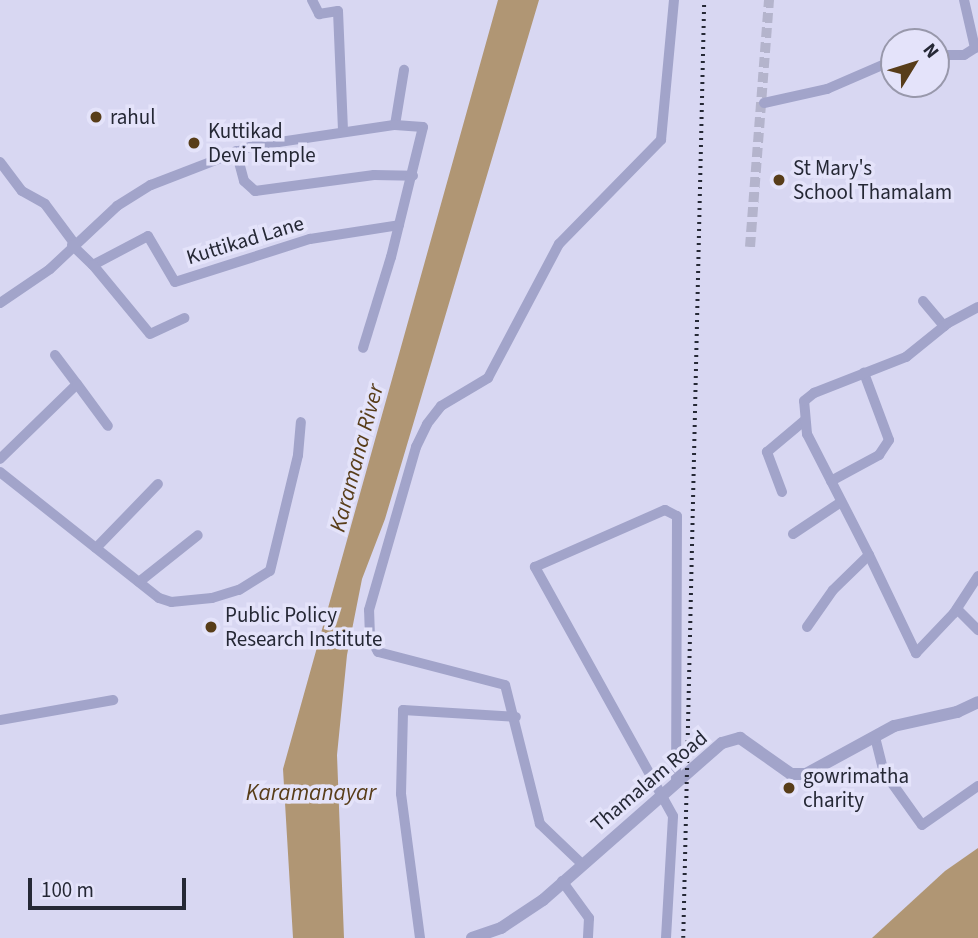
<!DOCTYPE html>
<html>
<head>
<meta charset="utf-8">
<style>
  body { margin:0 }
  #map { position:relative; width:978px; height:938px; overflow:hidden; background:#d8d7f2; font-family:"Source Sans 3",sans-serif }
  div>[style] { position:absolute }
  .water>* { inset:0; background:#b09674 }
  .minor-tunnel>* { height:10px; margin-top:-5px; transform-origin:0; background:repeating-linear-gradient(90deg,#b4b4cc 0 10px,transparent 0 15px) }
  .minor>* { height:10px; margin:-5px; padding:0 5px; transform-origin:5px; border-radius:5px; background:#a2a4ca }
  .tertiary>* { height:12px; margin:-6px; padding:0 6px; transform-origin:6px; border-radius:6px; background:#a2a4ca }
  .rail>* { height:3.5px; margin-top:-1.75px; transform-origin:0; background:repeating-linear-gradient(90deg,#252835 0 2px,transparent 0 7px) }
  .dots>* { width:19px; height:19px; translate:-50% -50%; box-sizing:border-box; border:4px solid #e4e3fa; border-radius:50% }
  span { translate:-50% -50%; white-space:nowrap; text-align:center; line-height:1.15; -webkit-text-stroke:7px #e4e3fa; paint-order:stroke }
  .poi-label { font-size:21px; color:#252835 }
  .left { translate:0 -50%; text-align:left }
  .street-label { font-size:21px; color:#252835 }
  .water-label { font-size:23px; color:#583d19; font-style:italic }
  .north { position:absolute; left:880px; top:28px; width:70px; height:70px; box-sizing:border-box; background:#e4e3fa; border:2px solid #9898ab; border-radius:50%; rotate:52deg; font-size:19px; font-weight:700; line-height:28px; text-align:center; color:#252835 }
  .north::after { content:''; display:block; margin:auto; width:24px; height:32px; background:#583d19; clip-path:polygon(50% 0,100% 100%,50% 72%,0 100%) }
  .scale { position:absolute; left:28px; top:878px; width:158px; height:32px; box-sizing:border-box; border:4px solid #252835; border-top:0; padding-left:9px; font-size:21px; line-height:24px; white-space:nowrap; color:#252835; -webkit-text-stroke:5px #e4e3fa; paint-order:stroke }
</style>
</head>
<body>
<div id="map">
  <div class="water">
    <i style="clip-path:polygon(498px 0,539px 0,385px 519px,362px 579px,347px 655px,337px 755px,344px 938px,293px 938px,283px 769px)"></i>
    <i style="clip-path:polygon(978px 848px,978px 938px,872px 938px,945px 871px)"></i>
  </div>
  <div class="minor-tunnel">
    <i style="left:750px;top:247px;width:248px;rotate:-85.6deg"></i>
  </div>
  <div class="minor">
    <i style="left:312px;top:0;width:16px;rotate:63deg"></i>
    <i style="left:319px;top:14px;width:19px;rotate:-9deg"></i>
    <i style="left:338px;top:11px;width:121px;rotate:87.6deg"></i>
    <i style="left:936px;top:55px;width:28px"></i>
    <i style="left:964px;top:55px;width:13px;rotate:-32deg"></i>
    <i style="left:975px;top:48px;width:49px;rotate:-102.9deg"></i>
    <i style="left:764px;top:103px;width:65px;rotate:-12.5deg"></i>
    <i style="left:827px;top:89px;width:73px;rotate:-23.4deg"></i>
    <i style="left:395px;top:125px;width:56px;rotate:-80.7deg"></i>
    <i style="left:236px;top:151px;width:31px;rotate:75deg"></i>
    <i style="left:244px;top:181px;width:15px;rotate:42deg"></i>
    <i style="left:255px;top:191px;width:120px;rotate:-7.7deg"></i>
    <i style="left:374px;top:175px;width:39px;rotate:1deg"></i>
    <i style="left:0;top:162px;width:36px;rotate:53deg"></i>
    <i style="left:22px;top:191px;width:26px;rotate:29deg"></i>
    <i style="left:45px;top:204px;width:49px;rotate:53.4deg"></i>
    <i style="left:72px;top:245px;width:29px;rotate:44deg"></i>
    <i style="left:93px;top:265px;width:62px;rotate:-27.8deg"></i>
    <i style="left:148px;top:236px;width:53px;rotate:59.6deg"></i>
    <i style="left:175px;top:282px;width:142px;rotate:-17.7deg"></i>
    <i style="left:310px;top:239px;width:90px;rotate:-8.9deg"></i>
    <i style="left:93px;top:265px;width:89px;rotate:50.4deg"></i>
    <i style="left:150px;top:334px;width:38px;rotate:-25deg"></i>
    <i style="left:923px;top:301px;width:33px;rotate:50deg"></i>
    <i style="left:0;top:303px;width:60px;rotate:-34.2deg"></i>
    <i style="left:50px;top:269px;width:92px;rotate:-43.2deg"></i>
    <i style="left:117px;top:206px;width:40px;rotate:-32deg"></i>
    <i style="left:151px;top:185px;width:108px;rotate:-21.1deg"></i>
    <i style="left:252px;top:146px;width:145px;rotate:-8.4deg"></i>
    <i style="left:395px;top:125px;width:28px;rotate:4deg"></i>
    <i style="left:423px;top:127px;width:134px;rotate:103.8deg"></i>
    <i style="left:391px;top:257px;width:95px;rotate:107.1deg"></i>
    <i style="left:55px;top:355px;width:36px;rotate:53deg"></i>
    <i style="left:0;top:459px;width:107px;rotate:-44.2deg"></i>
    <i style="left:77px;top:384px;width:52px;rotate:53.6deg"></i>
    <i style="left:0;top:472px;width:203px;rotate:38.4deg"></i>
    <i style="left:159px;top:598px;width:13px;rotate:18deg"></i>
    <i style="left:171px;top:602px;width:41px;rotate:-5.6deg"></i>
    <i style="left:212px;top:598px;width:28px;rotate:-17deg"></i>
    <i style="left:239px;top:590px;width:36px;rotate:-32deg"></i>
    <i style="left:270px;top:571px;width:119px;rotate:-76.4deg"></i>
    <i style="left:298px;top:455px;width:33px;rotate:-85deg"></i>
    <i style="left:831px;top:481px;width:55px;rotate:-28.4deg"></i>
    <i style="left:879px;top:455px;width:18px;rotate:-56deg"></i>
    <i style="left:889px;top:440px;width:72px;rotate:-110.5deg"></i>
    <i style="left:782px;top:492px;width:43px;rotate:-110.6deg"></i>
    <i style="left:767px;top:452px;width:48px;rotate:-40deg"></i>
    <i style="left:793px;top:534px;width:58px;rotate:-33.7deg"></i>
    <i style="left:96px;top:548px;width:89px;rotate:-45.9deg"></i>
    <i style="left:869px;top:555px;width:109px;rotate:64.4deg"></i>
    <i style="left:916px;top:653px;width:55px;rotate:-46.5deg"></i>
    <i style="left:954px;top:613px;width:44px;rotate:-57deg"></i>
    <i style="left:139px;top:582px;width:75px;rotate:-38.5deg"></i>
    <i style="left:957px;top:609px;width:30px;rotate:45deg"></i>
    <i style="left:807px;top:627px;width:45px;rotate:-54.9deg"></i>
    <i style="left:833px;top:590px;width:50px;rotate:-44.2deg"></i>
    <i style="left:869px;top:555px;width:136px;rotate:-117.1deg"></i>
    <i style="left:807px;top:434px;width:33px;rotate:-95deg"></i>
    <i style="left:804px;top:401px;width:13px;rotate:-39deg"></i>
    <i style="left:814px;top:393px;width:99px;rotate:-21.4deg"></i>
    <i style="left:906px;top:357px;width:54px;rotate:-39deg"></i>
    <i style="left:948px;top:323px;width:34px;rotate:-28deg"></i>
    <i style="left:0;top:720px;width:115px;rotate:-10deg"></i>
    <i style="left:875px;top:737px;width:36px;rotate:76deg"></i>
    <i style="left:884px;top:772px;width:65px;rotate:54.4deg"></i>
    <i style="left:922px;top:825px;width:68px;rotate:-34.9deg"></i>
    <i style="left:581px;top:863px;width:57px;rotate:-136.4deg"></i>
    <i style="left:540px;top:824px;width:143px;rotate:-104.1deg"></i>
    <i style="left:505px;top:685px;width:131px;rotate:-165.4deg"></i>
    <i style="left:378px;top:652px;width:17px;rotate:-118deg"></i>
    <i style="left:370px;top:637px;width:27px;rotate:-92deg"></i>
    <i style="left:369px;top:610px;width:170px;rotate:-73.9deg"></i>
    <i style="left:416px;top:447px;width:25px;rotate:-64deg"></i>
    <i style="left:427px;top:424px;width:23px;rotate:-52deg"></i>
    <i style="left:441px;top:406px;width:55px;rotate:-30.8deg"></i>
    <i style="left:488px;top:378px;width:152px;rotate:-62.1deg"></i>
    <i style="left:559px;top:244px;width:146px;rotate:-45.6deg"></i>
    <i style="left:661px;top:140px;width:141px;rotate:-84.7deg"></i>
    <i style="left:562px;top:881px;width:46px;rotate:53.9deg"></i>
    <i style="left:589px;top:918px;width:20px;rotate:93deg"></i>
    <i style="left:420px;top:938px;width:145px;rotate:-97.5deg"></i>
    <i style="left:401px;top:794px;width:84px;rotate:-88.6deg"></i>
    <i style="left:403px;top:710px;width:113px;rotate:3.5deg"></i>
    <i style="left:666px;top:938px;width:122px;rotate:-86.7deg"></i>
    <i style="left:673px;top:816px;width:285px;rotate:-119deg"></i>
    <i style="left:535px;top:567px;width:142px;rotate:-23.7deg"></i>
    <i style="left:665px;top:510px;width:13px;rotate:27deg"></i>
    <i style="left:677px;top:516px;width:265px;rotate:90.2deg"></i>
  </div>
  <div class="tertiary">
    <i style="left:472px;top:938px;width:31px;rotate:-19deg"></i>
    <i style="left:501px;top:928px;width:50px;rotate:-33.7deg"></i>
    <i style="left:543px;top:900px;width:238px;rotate:-41.3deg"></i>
    <i style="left:722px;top:743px;width:19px;rotate:-16deg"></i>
    <i style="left:740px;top:738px;width:62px;rotate:35.2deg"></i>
    <i style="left:791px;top:774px;width:15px"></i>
    <i style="left:806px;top:774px;width:100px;rotate:-28.6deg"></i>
    <i style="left:894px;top:726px;width:65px;rotate:-12.5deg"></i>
    <i style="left:957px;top:712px;width:23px;rotate:-25deg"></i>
  </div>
  <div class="rail">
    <i style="left:683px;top:938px;width:938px;rotate:-88.72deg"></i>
  </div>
  <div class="dots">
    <i style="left:96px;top:117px;background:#583d19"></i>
    <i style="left:194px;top:143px;background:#583d19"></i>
    <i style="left:779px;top:180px;background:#583d19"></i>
    <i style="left:211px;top:627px;background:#583d19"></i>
    <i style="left:789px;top:788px;background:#583d19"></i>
  </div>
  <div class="poi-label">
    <span class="left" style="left:110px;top:117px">rahul</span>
    <span class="left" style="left:208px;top:143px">Kuttikad<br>Devi Temple</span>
    <span class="left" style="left:793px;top:180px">St Mary's<br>School Thamalam</span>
    <span class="left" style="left:225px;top:627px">Public Policy<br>Research Institute</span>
    <span class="left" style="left:803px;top:788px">gowrimatha<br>charity</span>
  </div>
  <div class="street-label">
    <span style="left:245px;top:240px;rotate:-17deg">Kuttikad Lane</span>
    <span style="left:649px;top:781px;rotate:-40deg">Thamalam Road</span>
  </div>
  <div class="water-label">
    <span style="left:357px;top:458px;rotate:-75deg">Karamana River</span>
    <span style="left:311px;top:793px">Karamanayar</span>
  </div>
  <div class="north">N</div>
  <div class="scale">100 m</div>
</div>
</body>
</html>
